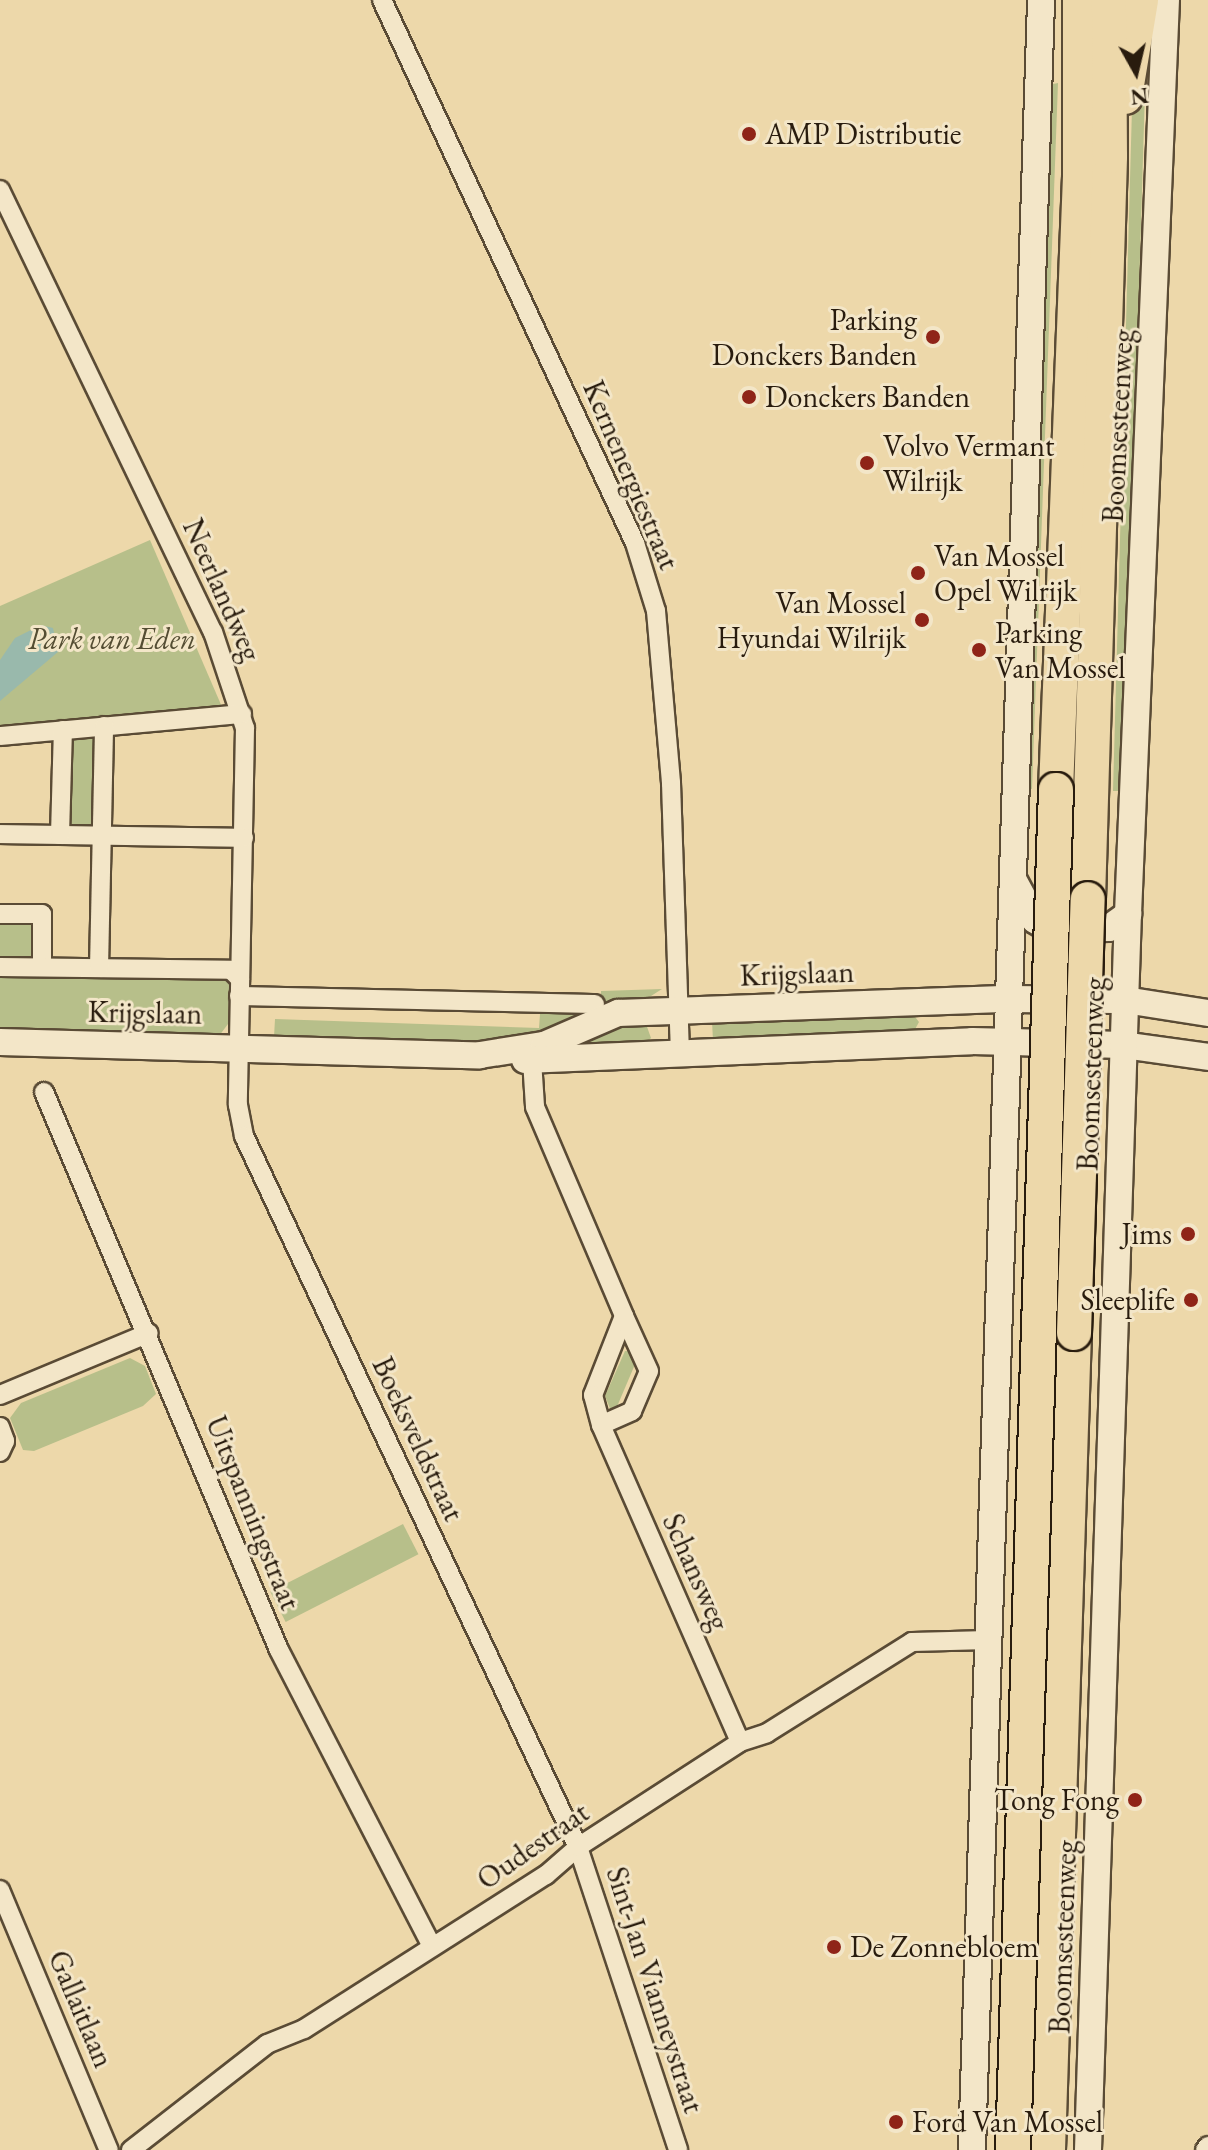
<!DOCTYPE html>
<html>
<head>
<meta charset="utf-8">
<style>
  body { margin:0 }
  #map { position:relative; width:1208px; height:2150px; overflow:hidden; background:#edd8aa; font-family:"EB Garamond",serif }
  div>[style] { position:absolute }
  .green>* { inset:0; background:#b7bf8a; transform-origin:0 0 }
  .water>* { inset:0; background:#99b9ac }
  .roads { filter:drop-shadow(2px 0 #5a4b35) drop-shadow(-2px 0 #5a4b35) drop-shadow(0 2px #5a4b35) drop-shadow(0 -2px #5a4b35) }
  .street>* { height:18px; margin:-9px; padding:0 9px; transform-origin:9px; border-radius:9px; background:#f3e6c8 }
  .secondary>* { height:26px; margin:-13px; padding:0 13px; transform-origin:13px; border-radius:13px; background:#f3e6c8 }
  .highway>* { height:34px; margin:-17px; padding:0 17px; transform-origin:17px; border-radius:17px; background:#edd8aa }
  .bridges { filter:drop-shadow(2px 0 #291c0e) drop-shadow(-2px 0 #291c0e) drop-shadow(0 2px #291c0e) drop-shadow(0 -2px #291c0e) }
  .highway-bridge>* { height:34px; margin:-17px; padding:0 17px; transform-origin:17px; border-radius:17px; background:#edd8aa }
  .dots>* { width:22px; height:22px; translate:-50% -50%; box-sizing:border-box; border:4px solid #f3e6c8; border-radius:50% }
  span { translate:-50% -50%; white-space:nowrap; text-align:center; line-height:1.15; -webkit-text-stroke:6px #f3e6c8; paint-order:stroke }
  .poi-label { font-size:30px; color:#291c0e }
  .left { translate:0 -50%; text-align:left }
  .right { translate:-100% -50%; text-align:right }
  .street-label { font-size:30px; color:#291c0e }
  .park-label { font-size:30px; color:#544d33; font-style:italic }
  .north { position:absolute; left:1096px; top:32px; width:80px; height:80px; -webkit-text-stroke:6px #f3e6c8; paint-order:stroke; rotate:172deg; font-size:22px; font-weight:700; line-height:32px; text-align:center; color:#291c0e }
  .north::after { content:''; display:block; margin:auto; width:28px; height:36px; background:#291c0e; clip-path:polygon(50% 0,100% 100%,50% 72%,0 100%) }
</style>
</head>
<body>
<div id="map">
  <div class="green">
    <i style="clip-path:polygon(1147px 24px,1124px 791px,1113px 791px,1132px 108px)"></i>
    <i style="clip-path:polygon(1058px 83px,1032px 789px,1024px 788px,1048px 85px)"></i>
    <i style="clip-path:polygon(150px 540px,222px 707px,0 727px,0 606px)"></i>
    <i style="left:97px;top:736px;width:89px;height:28px;rotate:91deg"></i>
    <i style="left:0;top:919px;width:36px;height:44px;rotate:2deg"></i>
    <i style="clip-path:polygon(0 974px,230px 977px,228px 1024px,219px 1036px,0 1034px)"></i>
    <i style="clip-path:polygon(662px 989px,640px 1003px,525px 1043px,274px 1037px,275px 1019px,539px 1028px,540px 1014px,594px 1012px,601px 1006px,601px 991px)"></i>
    <i style="clip-path:polygon(912px 1013px,919px 1022px,913px 1033px,713px 1041px,712px 1021px)"></i>
    <i style="clip-path:polygon(646px 1024px,651px 1038px,646px 1043px,554px 1056px,598px 1025px)"></i>
    <i style="clip-path:polygon(625px 1351px,635px 1352px,636px 1362px,613px 1416px,605px 1396px)"></i>
    <i style="clip-path:polygon(130px 1358px,145px 1366px,156px 1394px,143px 1406px,34px 1451px,23px 1450px,10px 1418px,21px 1403px)"></i>
    <i style="left:403px;top:1524px;width:34px;height:149px;rotate:63deg"></i>
  </div>
  <div class="water">
    <i style="clip-path:polygon(41px 625px,53px 628px,58px 652px,0 701px,0 660px,15px 638px)"></i>
  </div>
  <div class="roads">
    <div class="street">
      <i style="left:382px;top:0;width:599px;rotate:65.02deg"></i>
      <i style="left:635px;top:543px;width:71px;rotate:72.8deg"></i>
      <i style="left:656px;top:611px;width:173px;rotate:85deg"></i>
      <i style="left:671px;top:783px;width:271px;rotate:88.1deg"></i>
      <i style="left:0;top:190px;width:491px;rotate:64.3deg"></i>
      <i style="left:213px;top:632px;width:101px;rotate:71.6deg"></i>
      <i style="left:245px;top:728px;width:377px;rotate:91.1deg"></i>
      <i style="left:238px;top:1105px;width:32px;rotate:79deg"></i>
      <i style="left:244px;top:1136px;width:786px;rotate:64.84deg"></i>
      <i style="left:578px;top:1847px;width:319px;rotate:71.7deg"></i>
      <i style="left:0;top:736px;width:243px;rotate:-5.2deg"></i>
      <i style="left:0;top:834px;width:244px;rotate:0.9deg"></i>
      <i style="left:60px;top:835px;width:105px;rotate:-88.4deg"></i>
      <i style="left:0;top:914px;width:42px"></i>
      <i style="left:42px;top:914px;width:53px;rotate:90deg"></i>
      <i style="left:0;top:967px;width:231px;rotate:0.7deg"></i>
      <i style="left:231px;top:970px;width:13px;rotate:45deg"></i>
      <i style="left:99px;top:968px;width:242px;rotate:-88.8deg"></i>
      <i style="left:239px;top:996px;width:356px;rotate:1.3deg"></i>
      <i style="left:532px;top:1060px;width:47px;rotate:86.3deg"></i>
      <i style="left:535px;top:1107px;width:227px;rotate:66.9deg"></i>
      <i style="left:624px;top:1316px;width:85px;rotate:111.4deg"></i>
      <i style="left:593px;top:1395px;width:31px;rotate:75deg"></i>
      <i style="left:601px;top:1425px;width:346px;rotate:66.3deg"></i>
      <i style="left:44px;top:1092px;width:605px;rotate:67.16deg"></i>
      <i style="left:279px;top:1650px;width:333px;rotate:62.7deg"></i>
      <i style="left:0;top:1395px;width:161px;rotate:-22.6deg"></i>
      <i style="left:601px;top:1425px;width:34px;rotate:-24deg"></i>
      <i style="left:632px;top:1411px;width:43px;rotate:-67deg"></i>
      <i style="left:649px;top:1371px;width:60px;rotate:-114.4deg"></i>
      <i style="left:0;top:1427px;width:15px;rotate:70deg"></i>
      <i style="left:5px;top:1441px;width:12px;rotate:114deg"></i>
      <i style="left:0;top:1890px;width:282px;rotate:67.3deg"></i>
      <i style="left:131px;top:2150px;width:172px;rotate:-37.9deg"></i>
      <i style="left:267px;top:2044px;width:40px;rotate:-22deg"></i>
      <i style="left:304px;top:2029px;width:287px;rotate:-32.5deg"></i>
      <i style="left:546px;top:1875px;width:43px;rotate:-41.2deg"></i>
      <i style="left:578px;top:1847px;width:193px;rotate:-32.9deg"></i>
      <i style="left:740px;top:1742px;width:28px;rotate:-18deg"></i>
      <i style="left:767px;top:1733px;width:171px;rotate:-32.1deg"></i>
      <i style="left:912px;top:1642px;width:76px;rotate:-1.5deg"></i>
      <i style="left:1205px;top:2150px;width:5px;rotate:-53deg"></i>
    </div>
    <div class="secondary">
      <i style="left:1014px;top:881px;width:44px;rotate:61.7deg"></i>
      <i style="left:1035px;top:920px;width:17px;rotate:31deg"></i>
      <i style="left:1050px;top:929px;width:59px;rotate:-1deg"></i>
      <i style="left:1109px;top:928px;width:24px;rotate:-36deg"></i>
      <i style="left:0;top:1042px;width:480px;rotate:1.6deg"></i>
      <i style="left:480px;top:1055px;width:65px;rotate:-8.9deg"></i>
      <i style="left:544px;top:1045px;width:81px;rotate:-23.4deg"></i>
      <i style="left:618px;top:1013px;width:391px;rotate:-2.1deg"></i>
      <i style="left:1009px;top:999px;width:116px;rotate:0.5deg"></i>
      <i style="left:1125px;top:1000px;width:84px;rotate:8.9deg"></i>
      <i style="left:525px;top:1060px;width:447px;rotate:-2.4deg"></i>
      <i style="left:972px;top:1041px;width:151px;rotate:1.5deg"></i>
      <i style="left:1123px;top:1045px;width:86px;rotate:8deg"></i>
      <i style="left:972px;top:2150px;width:2151px;rotate:-88.16deg"></i>
      <i style="left:1088px;top:2150px;width:1237px;rotate:-88.15deg"></i>
      <i style="left:1128px;top:914px;width:915px;rotate:-87.62deg"></i>
    </div>
    <div class="highway">
      <i style="left:1125px;top:97px;width:98px;rotate:-80.6deg"></i>
      <i style="left:1056px;top:790px;width:613px;rotate:-87.76deg"></i>
      <i style="left:1080px;top:177px;width:177px;rotate:-90deg"></i>
      <i style="left:1088px;top:899px;width:743px;rotate:-88.3deg"></i>
      <i style="left:1110px;top:156px;width:156px;rotate:-90.4deg"></i>
      <i style="left:1048px;top:2150px;width:817px;rotate:-88.18deg"></i>
    </div>
  </div>
  <div class="bridges">
    <div class="highway-bridge">
      <i style="left:1074px;top:1333px;width:434px;rotate:-88.2deg"></i>
      <i style="left:1013px;top:2150px;width:1361px;rotate:-88.19deg"></i>
    </div>
  </div>
  <div class="dots">
    <i style="left:749px;top:134px;background:#8f2418"></i>
    <i style="left:933px;top:337px;background:#8f2418"></i>
    <i style="left:749px;top:397px;background:#8f2418"></i>
    <i style="left:867px;top:463px;background:#8f2418"></i>
    <i style="left:918px;top:573px;background:#8f2418"></i>
    <i style="left:922px;top:620px;background:#8f2418"></i>
    <i style="left:979px;top:650px;background:#8f2418"></i>
    <i style="left:1188px;top:1234px;background:#8f2418"></i>
    <i style="left:1191px;top:1300px;background:#8f2418"></i>
    <i style="left:1135px;top:1800px;background:#8f2418"></i>
    <i style="left:834px;top:1947px;background:#8f2418"></i>
    <i style="left:896px;top:2122px;background:#8f2418"></i>
  </div>
  <div class="poi-label">
    <span class="left" style="left:765px;top:134px">AMP Distributie</span>
    <span class="right" style="left:917px;top:337px">Parking<br>Donckers Banden</span>
    <span class="left" style="left:765px;top:397px">Donckers Banden</span>
    <span class="left" style="left:883px;top:463px">Volvo Vermant<br>Wilrijk</span>
    <span class="left" style="left:934px;top:573px">Van Mossel<br>Opel Wilrijk</span>
    <span class="right" style="left:906px;top:620px">Van Mossel<br>Hyundai Wilrijk</span>
    <span class="left" style="left:995px;top:650px">Parking<br>Van Mossel</span>
    <span class="right" style="left:1172px;top:1234px">Jims</span>
    <span class="right" style="left:1175px;top:1300px">Sleeplife</span>
    <span class="right" style="left:1119px;top:1800px">Tong Fong</span>
    <span class="left" style="left:850px;top:1947px">De Zonnebloem</span>
    <span class="left" style="left:912px;top:2122px">Ford Van Mossel</span>
  </div>
  <div class="street-label">
    <span style="left:1118px;top:426px;rotate:-87deg">Boomsesteenweg</span>
    <span style="left:631px;top:475px;rotate:67deg">Kernenergiestraat</span>
    <span style="left:222px;top:590px;rotate:66deg">Neerlandweg</span>
    <span style="left:797px;top:974px;rotate:-2deg">Krijgslaan</span>
    <span style="left:145px;top:1013px;rotate:1deg">Krijgslaan</span>
    <span style="left:1091px;top:1074px;rotate:-88deg">Boomsesteenweg</span>
    <span style="left:418px;top:1439px;rotate:65deg">Boeksveldstraat</span>
    <span style="left:253px;top:1513px;rotate:68deg">Uitspanningstraat</span>
    <span style="left:696px;top:1572px;rotate:66deg">Schansweg</span>
    <span style="left:533px;top:1846px;rotate:-35deg">Oudestraat</span>
    <span style="left:1063px;top:1937px;rotate:-88deg">Boomsesteenweg</span>
    <span style="left:655px;top:1990px;rotate:72deg">Sint-Jan Vianneystraat</span>
    <span style="left:81px;top:2009px;rotate:67deg">Gallaitlaan</span>
  </div>
  <div class="park-label">
    <span style="left:112px;top:639px">Park van Eden</span>
  </div>
  <div class="north">N</div>
</div>
</body>
</html>
